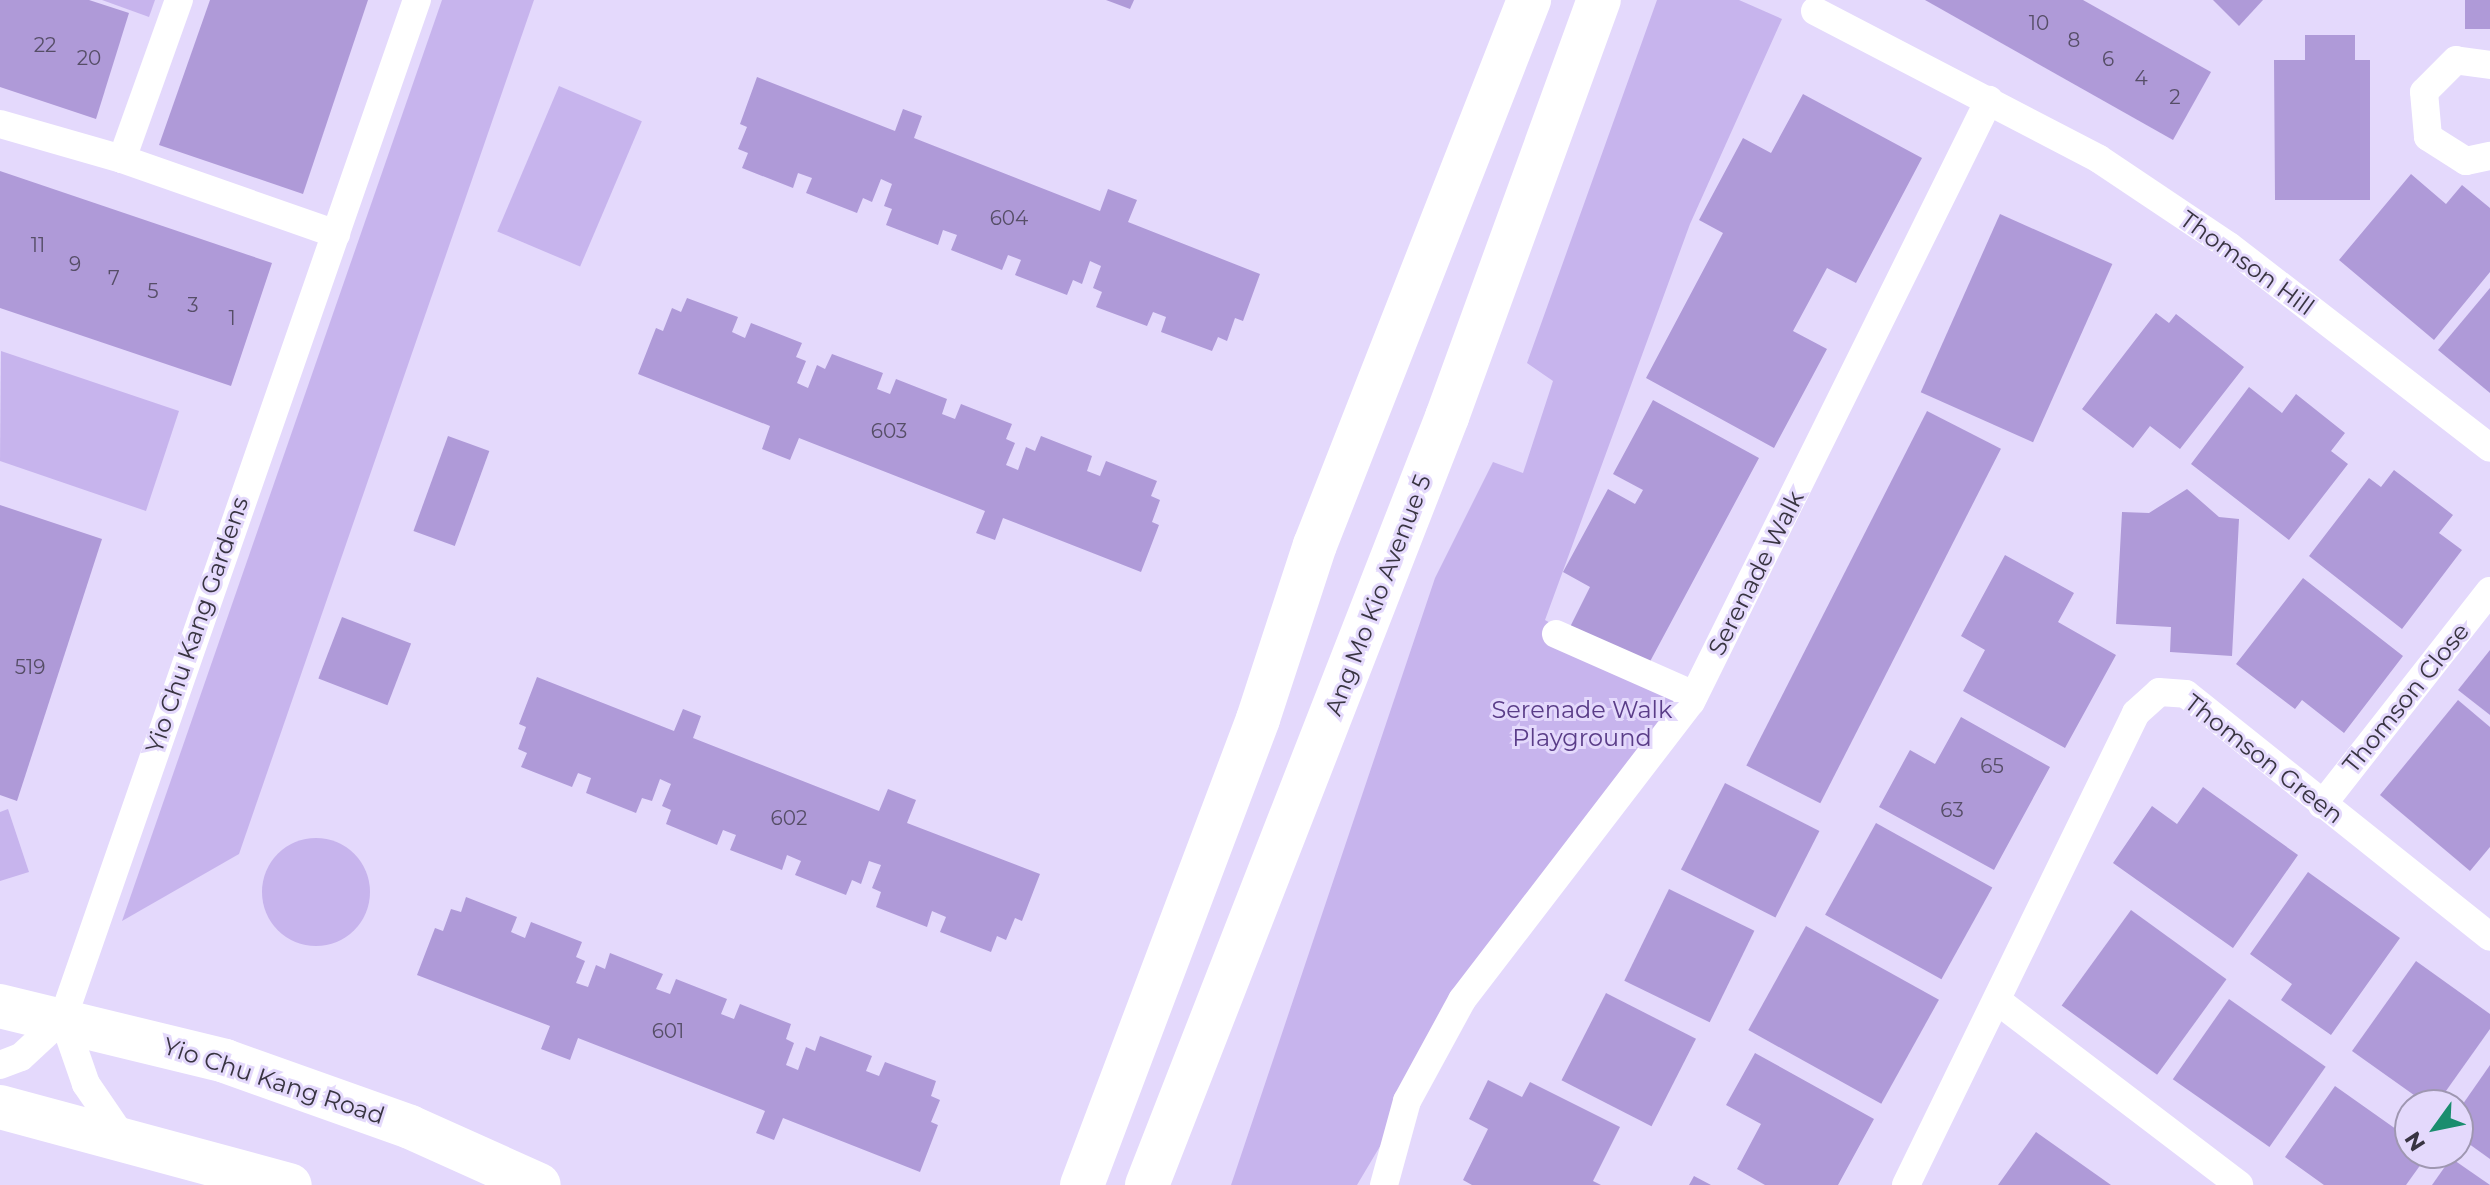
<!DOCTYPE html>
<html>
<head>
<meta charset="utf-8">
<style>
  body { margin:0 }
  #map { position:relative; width:2490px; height:1185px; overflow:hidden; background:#e4d9fc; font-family:Montserrat,sans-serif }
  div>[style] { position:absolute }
  .green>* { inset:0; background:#c7b4ed; transform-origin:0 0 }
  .round { border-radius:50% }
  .building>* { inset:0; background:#af9ad8; transform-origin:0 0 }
  .street>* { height:28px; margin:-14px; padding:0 14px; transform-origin:14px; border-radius:14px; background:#fff }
  .primary>* { height:44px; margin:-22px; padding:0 22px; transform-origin:22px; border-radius:22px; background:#fff }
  span { translate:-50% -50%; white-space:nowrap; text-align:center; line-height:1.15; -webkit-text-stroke:6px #e4d9fc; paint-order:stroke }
  .number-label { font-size:20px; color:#564e67 }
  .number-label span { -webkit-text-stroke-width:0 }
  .street-label { font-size:24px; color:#383441 }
  .park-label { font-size:24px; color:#5a3d88 }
  .north { position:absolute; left:2394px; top:1089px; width:80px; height:80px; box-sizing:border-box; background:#e4d9fc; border:2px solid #9f97b1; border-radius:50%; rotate:237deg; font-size:22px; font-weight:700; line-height:32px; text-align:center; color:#383441 }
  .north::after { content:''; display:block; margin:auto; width:28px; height:36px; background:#1a8d6e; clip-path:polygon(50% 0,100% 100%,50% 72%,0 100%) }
</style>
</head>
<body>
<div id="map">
  <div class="green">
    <i style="clip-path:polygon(102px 0,155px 0,149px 17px)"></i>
    <i style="clip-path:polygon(442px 0,534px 0,239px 854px,122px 921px)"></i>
    <i style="clip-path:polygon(1657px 0,1739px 0,1782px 19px,1690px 224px,1545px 620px,1691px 702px,1407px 1101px,1357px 1185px,1231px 1185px,1435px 578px,1493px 462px,1523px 473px,1553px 381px,1527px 363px)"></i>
    <i style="left:559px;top:86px;width:90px;height:158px;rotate:23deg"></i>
    <i style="clip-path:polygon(1px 351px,179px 411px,146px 511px,0 461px)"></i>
    <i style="clip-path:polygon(8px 809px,29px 872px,0 881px,0 812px)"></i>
    <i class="round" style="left:262px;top:838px;width:108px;height:108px"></i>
  </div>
  <div class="building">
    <i style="clip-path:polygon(0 0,89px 0,129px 13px,96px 119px,0 87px)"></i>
    <i style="clip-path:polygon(210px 0,368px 0,303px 194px,159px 145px)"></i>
    <i style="clip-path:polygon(1106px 0,1134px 0,1130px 9px)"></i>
    <i style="clip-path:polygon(1925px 0,2083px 0,2211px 72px,2173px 140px)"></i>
    <i style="clip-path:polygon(2213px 0,2263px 0,2239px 26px)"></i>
    <i style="left:2465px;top:0;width:25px;height:29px"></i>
    <i style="clip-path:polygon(2305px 35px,2355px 35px,2355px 60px,2370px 60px,2370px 200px,2275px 200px,2274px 60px,2305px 60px)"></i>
    <i style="clip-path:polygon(757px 77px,895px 131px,903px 109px,922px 116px,914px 138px,1100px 211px,1108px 189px,1137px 200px,1128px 222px,1260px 274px,1243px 321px,1235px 318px,1227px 341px,1218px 337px,1212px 351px,1161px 332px,1166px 317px,1153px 312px,1147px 326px,1096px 307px,1102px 292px,1093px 288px,1101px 266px,1090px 261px,1082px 284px,1073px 280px,1067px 295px,1015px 275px,1021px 260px,1008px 255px,1002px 270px,951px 250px,957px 235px,943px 230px,938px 245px,886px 225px,892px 209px,884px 206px,892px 184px,881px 179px,872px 202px,863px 198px,857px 213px,806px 193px,812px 178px,798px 173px,793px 188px,742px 168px,748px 153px,738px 149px,747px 127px,740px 124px)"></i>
    <i style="clip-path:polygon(1803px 94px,1922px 158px,1856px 283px,1827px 268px,1793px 331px,1827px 349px,1774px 448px,1646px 378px,1723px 233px,1699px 220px,1743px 138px,1771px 153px)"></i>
    <i style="clip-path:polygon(0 171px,272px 263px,231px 386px,0 308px)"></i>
    <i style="clip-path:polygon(2411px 174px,2446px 204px,2462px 185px,2490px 208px,2490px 272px,2434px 340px,2339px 260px)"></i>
    <i style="left:2000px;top:214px;width:123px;height:195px;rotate:24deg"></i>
    <i style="clip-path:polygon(2490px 288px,2490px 393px,2438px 350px)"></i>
    <i style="clip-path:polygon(687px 298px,738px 317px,732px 332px,745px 338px,751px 323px,802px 343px,796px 357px,806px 361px,797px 383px,808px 388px,817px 365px,825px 369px,832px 354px,883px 373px,877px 389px,890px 394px,896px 379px,947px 399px,942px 414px,955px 419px,961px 404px,1012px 424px,1006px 439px,1015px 443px,1006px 465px,1018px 470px,1026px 447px,1035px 451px,1041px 436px,1092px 456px,1087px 471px,1100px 476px,1106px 461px,1157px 481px,1151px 496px,1160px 500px,1152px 522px,1159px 525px,1141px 572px,1003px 518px,995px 540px,976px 533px,985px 511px,799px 438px,790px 460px,762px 449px,770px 426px,638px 374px,656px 328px,663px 331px,672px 308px,681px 312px)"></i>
    <i style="clip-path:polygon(2156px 313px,2169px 323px,2176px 314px,2244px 367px,2180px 449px,2150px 426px,2133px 448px,2082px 409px)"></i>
    <i style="clip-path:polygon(2249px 387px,2282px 413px,2296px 394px,2345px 433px,2331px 451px,2348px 464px,2289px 540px,2191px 464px)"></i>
    <i style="clip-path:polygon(1653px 400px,1759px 458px,1646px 669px,1570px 627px,1590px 587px,1563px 572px,1608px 489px,1635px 504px,1643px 490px,1613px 474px)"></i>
    <i style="left:1927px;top:411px;width:83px;height:398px;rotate:27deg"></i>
    <i style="left:448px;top:436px;width:44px;height:101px;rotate:20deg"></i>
    <i style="clip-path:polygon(2394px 470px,2453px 515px,2439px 533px,2462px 550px,2402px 629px,2309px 556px,2369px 478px,2381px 487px)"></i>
    <i style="clip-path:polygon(2187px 489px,2219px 517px,2239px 519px,2232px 656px,2170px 652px,2171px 627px,2116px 624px,2122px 512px,2149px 513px)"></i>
    <i style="clip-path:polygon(0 505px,102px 539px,17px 801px,0 795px)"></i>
    <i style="clip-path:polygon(2005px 555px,2074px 593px,2058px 622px,2116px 655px,2065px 748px,1963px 691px,1985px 650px,1961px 636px)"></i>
    <i style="clip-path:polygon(2303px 578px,2403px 656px,2344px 733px,2302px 700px,2295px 709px,2236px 664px)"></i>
    <i style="left:342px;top:617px;width:74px;height:66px;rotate:21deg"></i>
    <i style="clip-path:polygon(2490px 650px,2490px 715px,2458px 690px)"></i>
    <i style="clip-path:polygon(537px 677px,674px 731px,683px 709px,701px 716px,693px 738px,879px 811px,888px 789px,916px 800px,907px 823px,1040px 874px,1022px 921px,1015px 918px,1006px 940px,997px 936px,991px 952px,940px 932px,946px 917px,932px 911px,927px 927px,876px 907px,881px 892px,872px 888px,881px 865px,869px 861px,861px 884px,852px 880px,846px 895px,795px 875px,801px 861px,787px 855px,782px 870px,730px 850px,736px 835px,723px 830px,717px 845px,666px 824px,671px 810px,662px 806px,671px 784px,660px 779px,652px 801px,642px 798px,636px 813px,586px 793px,591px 778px,578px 773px,572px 787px,521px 767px,527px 753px,518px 749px,526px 727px,519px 724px)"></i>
    <i style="clip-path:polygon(2458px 700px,2490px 727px,2490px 847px,2470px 871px,2380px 795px)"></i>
    <i style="clip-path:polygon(1961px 717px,2050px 767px,1994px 870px,1879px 807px,1910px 750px,1935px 764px)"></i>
    <i style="left:1725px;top:783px;width:106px;height:97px;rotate:27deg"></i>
    <i style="clip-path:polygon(2203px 787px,2298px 855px,2233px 948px,2113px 863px,2152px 806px,2177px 824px)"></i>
    <i style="left:1876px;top:823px;width:133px;height:105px;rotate:29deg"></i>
    <i style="clip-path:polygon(2308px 872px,2400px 938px,2331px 1035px,2281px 1000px,2292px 984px,2250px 954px)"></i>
    <i style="left:1669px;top:889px;width:95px;height:102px;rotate:26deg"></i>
    <i style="clip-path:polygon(466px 897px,517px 917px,511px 932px,525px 938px,531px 922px,582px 942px,576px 957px,585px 961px,576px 983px,588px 987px,596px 965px,605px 969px,610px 953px,663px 974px,656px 989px,670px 994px,676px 979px,727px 999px,721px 1014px,734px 1019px,740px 1004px,791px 1024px,786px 1039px,794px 1043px,786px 1065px,798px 1070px,806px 1047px,815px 1051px,820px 1036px,872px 1056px,866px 1071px,879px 1076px,885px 1062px,936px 1081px,931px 1096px,940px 1100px,931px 1122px,938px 1125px,920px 1172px,783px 1118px,774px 1140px,756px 1133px,765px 1111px,578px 1038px,570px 1060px,541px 1049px,550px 1026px,417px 975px,435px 928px,443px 931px,451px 909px,461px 912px)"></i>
    <i style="left:2131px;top:910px;width:118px;height:118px;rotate:36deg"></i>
    <i style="left:1806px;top:926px;width:152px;height:119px;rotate:29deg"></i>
    <i style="clip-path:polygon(2416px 961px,2490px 1014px,2490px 1029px,2436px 1105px,2428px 1105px,2352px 1051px)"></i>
    <i style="left:1606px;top:993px;width:101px;height:98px;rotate:27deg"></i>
    <i style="left:2229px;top:999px;width:118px;height:98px;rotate:35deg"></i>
    <i style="clip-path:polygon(1755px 1053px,1874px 1119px,1838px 1185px,1765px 1185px,1737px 1169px,1761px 1124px,1726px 1105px)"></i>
    <i style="clip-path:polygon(2490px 1065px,2490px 1159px,2458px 1136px,2458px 1111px)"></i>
    <i style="clip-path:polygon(1488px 1080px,1522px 1097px,1530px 1082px,1620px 1127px,1593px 1181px,1601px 1185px,1472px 1185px,1463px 1180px,1488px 1129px,1469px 1119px)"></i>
    <i style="clip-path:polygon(2335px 1086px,2410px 1139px,2410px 1153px,2429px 1153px,2406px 1185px,2324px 1185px,2285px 1157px)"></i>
    <i style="clip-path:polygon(2036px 1132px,2111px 1185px,1998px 1185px)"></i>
    <i style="clip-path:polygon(2451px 1158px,2490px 1185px,2432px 1185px)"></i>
    <i style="clip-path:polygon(1694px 1176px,1711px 1185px,1689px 1185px)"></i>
  </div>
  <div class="street">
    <i style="left:1815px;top:11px;width:320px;rotate:27.5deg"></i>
    <i style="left:2099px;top:159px;width:156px;rotate:33.8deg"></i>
    <i style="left:2229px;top:246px;width:330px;rotate:37.7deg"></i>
    <i style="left:2490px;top:65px;width:34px;rotate:-172deg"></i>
    <i style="left:2456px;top:60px;width:45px;rotate:135deg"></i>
    <i style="left:2424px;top:92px;width:45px;rotate:84.9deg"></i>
    <i style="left:2428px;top:137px;width:45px;rotate:32.3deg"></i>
    <i style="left:2466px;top:161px;width:25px;rotate:-12deg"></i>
    <i style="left:0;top:124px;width:127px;rotate:16deg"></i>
    <i style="left:122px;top:159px;width:227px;rotate:19.3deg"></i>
    <i style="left:122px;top:159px;width:169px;rotate:-70.3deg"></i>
    <i style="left:1556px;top:634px;width:151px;rotate:23.8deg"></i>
    <i style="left:2322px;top:805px;width:272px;rotate:-51.9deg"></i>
    <i style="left:1999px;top:1002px;width:302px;rotate:37.3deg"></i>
    <i style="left:63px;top:1018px;width:70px;rotate:70.8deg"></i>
    <i style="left:86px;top:1084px;width:65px;rotate:55.6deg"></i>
    <i style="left:0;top:1065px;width:22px;rotate:-21deg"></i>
    <i style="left:21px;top:1057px;width:57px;rotate:-42.9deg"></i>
    <i style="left:63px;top:1018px;width:1078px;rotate:-70.83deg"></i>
    <i style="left:1384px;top:1185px;width:87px;rotate:-74.7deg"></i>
    <i style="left:1407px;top:1101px;width:115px;rotate:-61.4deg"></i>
    <i style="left:1462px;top:1000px;width:376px;rotate:-52.5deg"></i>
    <i style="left:1691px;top:702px;width:672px;rotate:-63.66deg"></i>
    <i style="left:1906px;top:1185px;width:525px;rotate:-64.02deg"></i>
    <i style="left:2136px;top:713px;width:31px;rotate:-42deg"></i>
    <i style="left:2159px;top:692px;width:27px;rotate:4deg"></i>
    <i style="left:2186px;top:694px;width:389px;rotate:38.6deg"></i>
  </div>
  <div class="primary">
    <i style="left:0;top:1006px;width:232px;rotate:13.7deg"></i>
    <i style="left:225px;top:1061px;width:196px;rotate:19.6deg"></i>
    <i style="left:410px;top:1127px;width:141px;rotate:24.2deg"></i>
    <i style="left:0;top:1107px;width:300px;rotate:15.1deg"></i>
    <i style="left:1082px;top:1185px;width:498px;rotate:-69.3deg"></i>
    <i style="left:1258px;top:719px;width:183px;rotate:-71.9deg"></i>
    <i style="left:1315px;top:545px;width:586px;rotate:-68.56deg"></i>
    <i style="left:1147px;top:1185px;width:825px;rotate:-68.66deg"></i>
    <i style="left:1447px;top:417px;width:444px;rotate:-70deg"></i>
  </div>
  <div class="number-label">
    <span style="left:2039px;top:23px">10</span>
    <span style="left:2074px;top:40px">8</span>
    <span style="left:45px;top:45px">22</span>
    <span style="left:89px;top:58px">20</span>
    <span style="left:2108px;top:59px">6</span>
    <span style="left:2141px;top:78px">4</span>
    <span style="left:2175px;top:97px">2</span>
    <span style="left:1009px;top:218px">604</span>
    <span style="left:38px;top:245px">11</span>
    <span style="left:75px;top:264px">9</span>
    <span style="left:114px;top:278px">7</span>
    <span style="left:153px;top:291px">5</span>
    <span style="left:193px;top:305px">3</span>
    <span style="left:232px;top:318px">1</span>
    <span style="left:889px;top:431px">603</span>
    <span style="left:30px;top:667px">519</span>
    <span style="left:1992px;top:766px">65</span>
    <span style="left:1952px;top:810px">63</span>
    <span style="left:789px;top:818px">602</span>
    <span style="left:668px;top:1031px">601</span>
  </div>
  <div class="street-label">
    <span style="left:2247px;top:263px;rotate:36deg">Thomson Hill</span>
    <span style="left:1756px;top:573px;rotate:-63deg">Serenade Walk</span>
    <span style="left:1378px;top:595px;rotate:-69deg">Ang Mo Kio Avenue 5</span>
    <span style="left:197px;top:625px;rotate:-71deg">Yio Chu Kang Gardens</span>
    <span style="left:2406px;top:698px;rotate:-51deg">Thomson Close</span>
    <span style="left:2264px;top:759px;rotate:38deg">Thomson Green</span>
    <span style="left:274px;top:1081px;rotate:18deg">Yio Chu Kang Road</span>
  </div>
  <div class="park-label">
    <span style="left:1582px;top:724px">Serenade Walk<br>Playground</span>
  </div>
  <div class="north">N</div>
</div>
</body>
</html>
